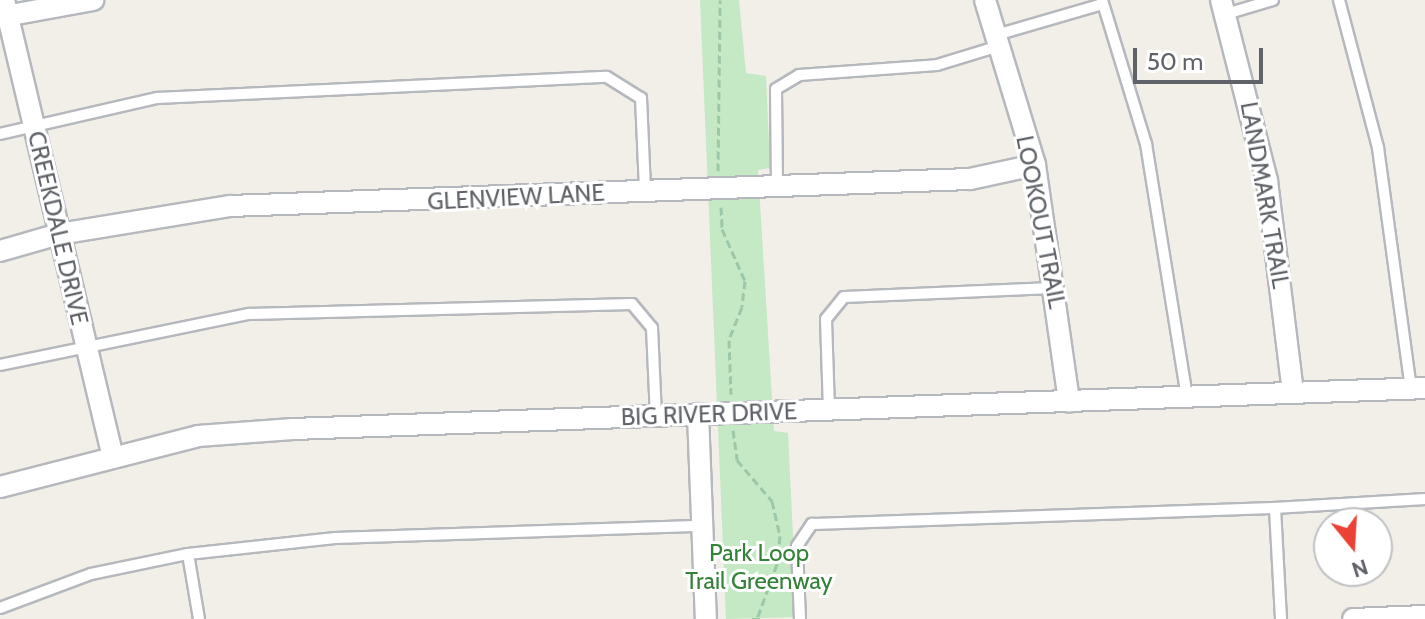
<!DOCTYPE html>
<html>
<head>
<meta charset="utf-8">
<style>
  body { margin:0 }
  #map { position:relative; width:1425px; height:619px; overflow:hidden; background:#f1efe8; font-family:Cabin,sans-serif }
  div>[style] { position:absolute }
  .green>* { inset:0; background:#c5e8c5 }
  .path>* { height:3px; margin-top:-1.5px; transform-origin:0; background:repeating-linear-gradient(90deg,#9cc7a9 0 8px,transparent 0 12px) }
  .roads { filter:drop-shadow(2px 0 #b5b8bc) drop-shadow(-2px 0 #b5b8bc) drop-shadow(0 2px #b5b8bc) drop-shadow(0 -2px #b5b8bc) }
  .service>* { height:10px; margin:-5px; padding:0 5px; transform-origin:5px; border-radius:5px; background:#fff }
  .minor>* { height:20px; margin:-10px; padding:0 10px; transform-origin:10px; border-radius:10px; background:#fff }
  span { translate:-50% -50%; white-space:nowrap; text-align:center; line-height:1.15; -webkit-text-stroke:6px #fff; paint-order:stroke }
  .street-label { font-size:24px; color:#5f6368 }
  .park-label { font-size:24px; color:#348238 }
  .north { position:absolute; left:1313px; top:507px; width:80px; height:80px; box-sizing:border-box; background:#fff; border:2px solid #bfc1c3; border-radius:50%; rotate:162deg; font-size:22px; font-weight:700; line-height:32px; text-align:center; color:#5f6368 }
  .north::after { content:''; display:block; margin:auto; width:28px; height:36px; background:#ea4335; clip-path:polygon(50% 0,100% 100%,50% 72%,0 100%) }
  .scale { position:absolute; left:1133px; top:48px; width:130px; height:36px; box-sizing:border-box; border:4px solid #5f6368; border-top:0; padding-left:10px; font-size:24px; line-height:28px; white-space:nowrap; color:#5f6368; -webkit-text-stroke:6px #fff; paint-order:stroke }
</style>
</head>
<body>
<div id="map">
  <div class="green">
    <i style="clip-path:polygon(700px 0,739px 0,746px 73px,766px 76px,770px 168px,758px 170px,774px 431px,788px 433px,797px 617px,726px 619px)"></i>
  </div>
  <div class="path">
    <i style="left:718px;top:171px;width:171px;rotate:-89.3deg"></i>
    <i style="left:721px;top:207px;width:22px;rotate:87deg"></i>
    <i style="left:722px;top:229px;width:57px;rotate:66.1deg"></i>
    <i style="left:745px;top:281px;width:26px;rotate:97deg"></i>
    <i style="left:742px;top:307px;width:35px;rotate:112deg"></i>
    <i style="left:729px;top:340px;width:54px;rotate:87.9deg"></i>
    <i style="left:733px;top:430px;width:30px;rotate:82deg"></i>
    <i style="left:737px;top:460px;width:54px;rotate:49.5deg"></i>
    <i style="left:772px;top:501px;width:36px;rotate:77deg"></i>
    <i style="left:780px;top:536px;width:28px;rotate:96deg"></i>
    <i style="left:777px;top:564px;width:59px;rotate:110deg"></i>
    <i style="left:752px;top:619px;width:11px"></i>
  </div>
  <div class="roads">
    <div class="service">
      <i style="left:1102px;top:0;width:151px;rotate:73deg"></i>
      <i style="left:1146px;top:144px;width:257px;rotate:80.8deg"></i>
      <i style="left:1339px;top:0;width:153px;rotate:75.2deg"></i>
      <i style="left:1378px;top:148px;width:243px;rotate:82.2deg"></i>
      <i style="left:1226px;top:14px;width:49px;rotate:-16.6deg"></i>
      <i style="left:996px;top:35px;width:111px;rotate:-16.2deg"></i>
      <i style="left:0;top:134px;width:161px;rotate:-12.9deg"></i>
      <i style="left:157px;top:98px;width:450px;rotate:-2.7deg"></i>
      <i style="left:607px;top:77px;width:40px;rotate:32deg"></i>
      <i style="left:641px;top:98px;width:93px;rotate:87.5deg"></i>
      <i style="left:777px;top:186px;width:97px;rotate:-90.6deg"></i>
      <i style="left:776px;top:89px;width:27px;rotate:-31deg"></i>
      <i style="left:799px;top:75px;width:138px;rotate:-4.1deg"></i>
      <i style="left:937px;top:65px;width:65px;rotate:-17deg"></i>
      <i style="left:0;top:365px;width:254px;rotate:-11.6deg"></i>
      <i style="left:249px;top:314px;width:383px;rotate:-1.5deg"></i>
      <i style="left:632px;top:304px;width:31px;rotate:50deg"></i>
      <i style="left:652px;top:328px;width:87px;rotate:87.4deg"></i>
      <i style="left:829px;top:410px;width:91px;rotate:-91.9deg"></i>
      <i style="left:826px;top:319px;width:28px;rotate:-51deg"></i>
      <i style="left:844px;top:297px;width:209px;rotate:-2.5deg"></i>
      <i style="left:0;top:608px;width:97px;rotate:-20.5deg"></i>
      <i style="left:91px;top:574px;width:99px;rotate:-11.7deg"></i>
      <i style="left:199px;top:619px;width:66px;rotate:-99.6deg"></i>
      <i style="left:188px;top:554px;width:148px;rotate:-6.2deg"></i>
      <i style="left:335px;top:538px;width:366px;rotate:-1.9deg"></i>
      <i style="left:800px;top:619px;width:73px;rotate:-92.4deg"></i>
      <i style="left:797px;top:546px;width:27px;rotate:-56deg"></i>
      <i style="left:812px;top:524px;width:463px;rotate:-2deg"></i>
      <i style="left:1281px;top:619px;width:111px;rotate:-93.1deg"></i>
      <i style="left:1275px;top:508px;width:150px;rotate:-3.4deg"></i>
    </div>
    <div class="minor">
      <i style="left:4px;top:0;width:468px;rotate:76.6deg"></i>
      <i style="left:985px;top:0;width:172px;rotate:73.1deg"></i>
      <i style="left:1035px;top:165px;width:239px;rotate:81.8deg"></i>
      <i style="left:1221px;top:0;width:187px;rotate:75.7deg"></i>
      <i style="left:1267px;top:181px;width:213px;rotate:83deg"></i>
      <i style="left:0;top:17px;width:95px;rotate:-10.4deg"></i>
      <i style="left:0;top:251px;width:61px;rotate:-16.1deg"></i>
      <i style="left:59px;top:234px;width:173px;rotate:-9.3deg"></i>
      <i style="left:230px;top:206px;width:740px;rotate:-2.09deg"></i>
      <i style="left:970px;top:179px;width:66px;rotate:-12.2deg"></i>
      <i style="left:698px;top:414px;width:205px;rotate:87.8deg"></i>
      <i style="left:0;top:487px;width:204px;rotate:-14.4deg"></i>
      <i style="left:198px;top:436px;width:95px;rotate:-4.2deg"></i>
      <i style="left:293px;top:429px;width:1133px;rotate:-2.07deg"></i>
      <i style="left:1353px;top:619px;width:72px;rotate:-2.4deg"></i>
    </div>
  </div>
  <div class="street-label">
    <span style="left:1265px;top:195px;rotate:80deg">LANDMARK TRAIL</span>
    <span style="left:516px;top:197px;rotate:-3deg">GLENVIEW LANE</span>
    <span style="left:1041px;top:222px;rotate:79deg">LOOKOUT TRAIL</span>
    <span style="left:58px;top:228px;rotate:77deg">CREEKDALE DRIVE</span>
    <span style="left:709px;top:414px;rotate:-2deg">BIG RIVER DRIVE</span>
  </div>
  <div class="park-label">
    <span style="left:759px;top:567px">Park Loop<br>Trail Greenway</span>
  </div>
  <div class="north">N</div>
  <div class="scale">50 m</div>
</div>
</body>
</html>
